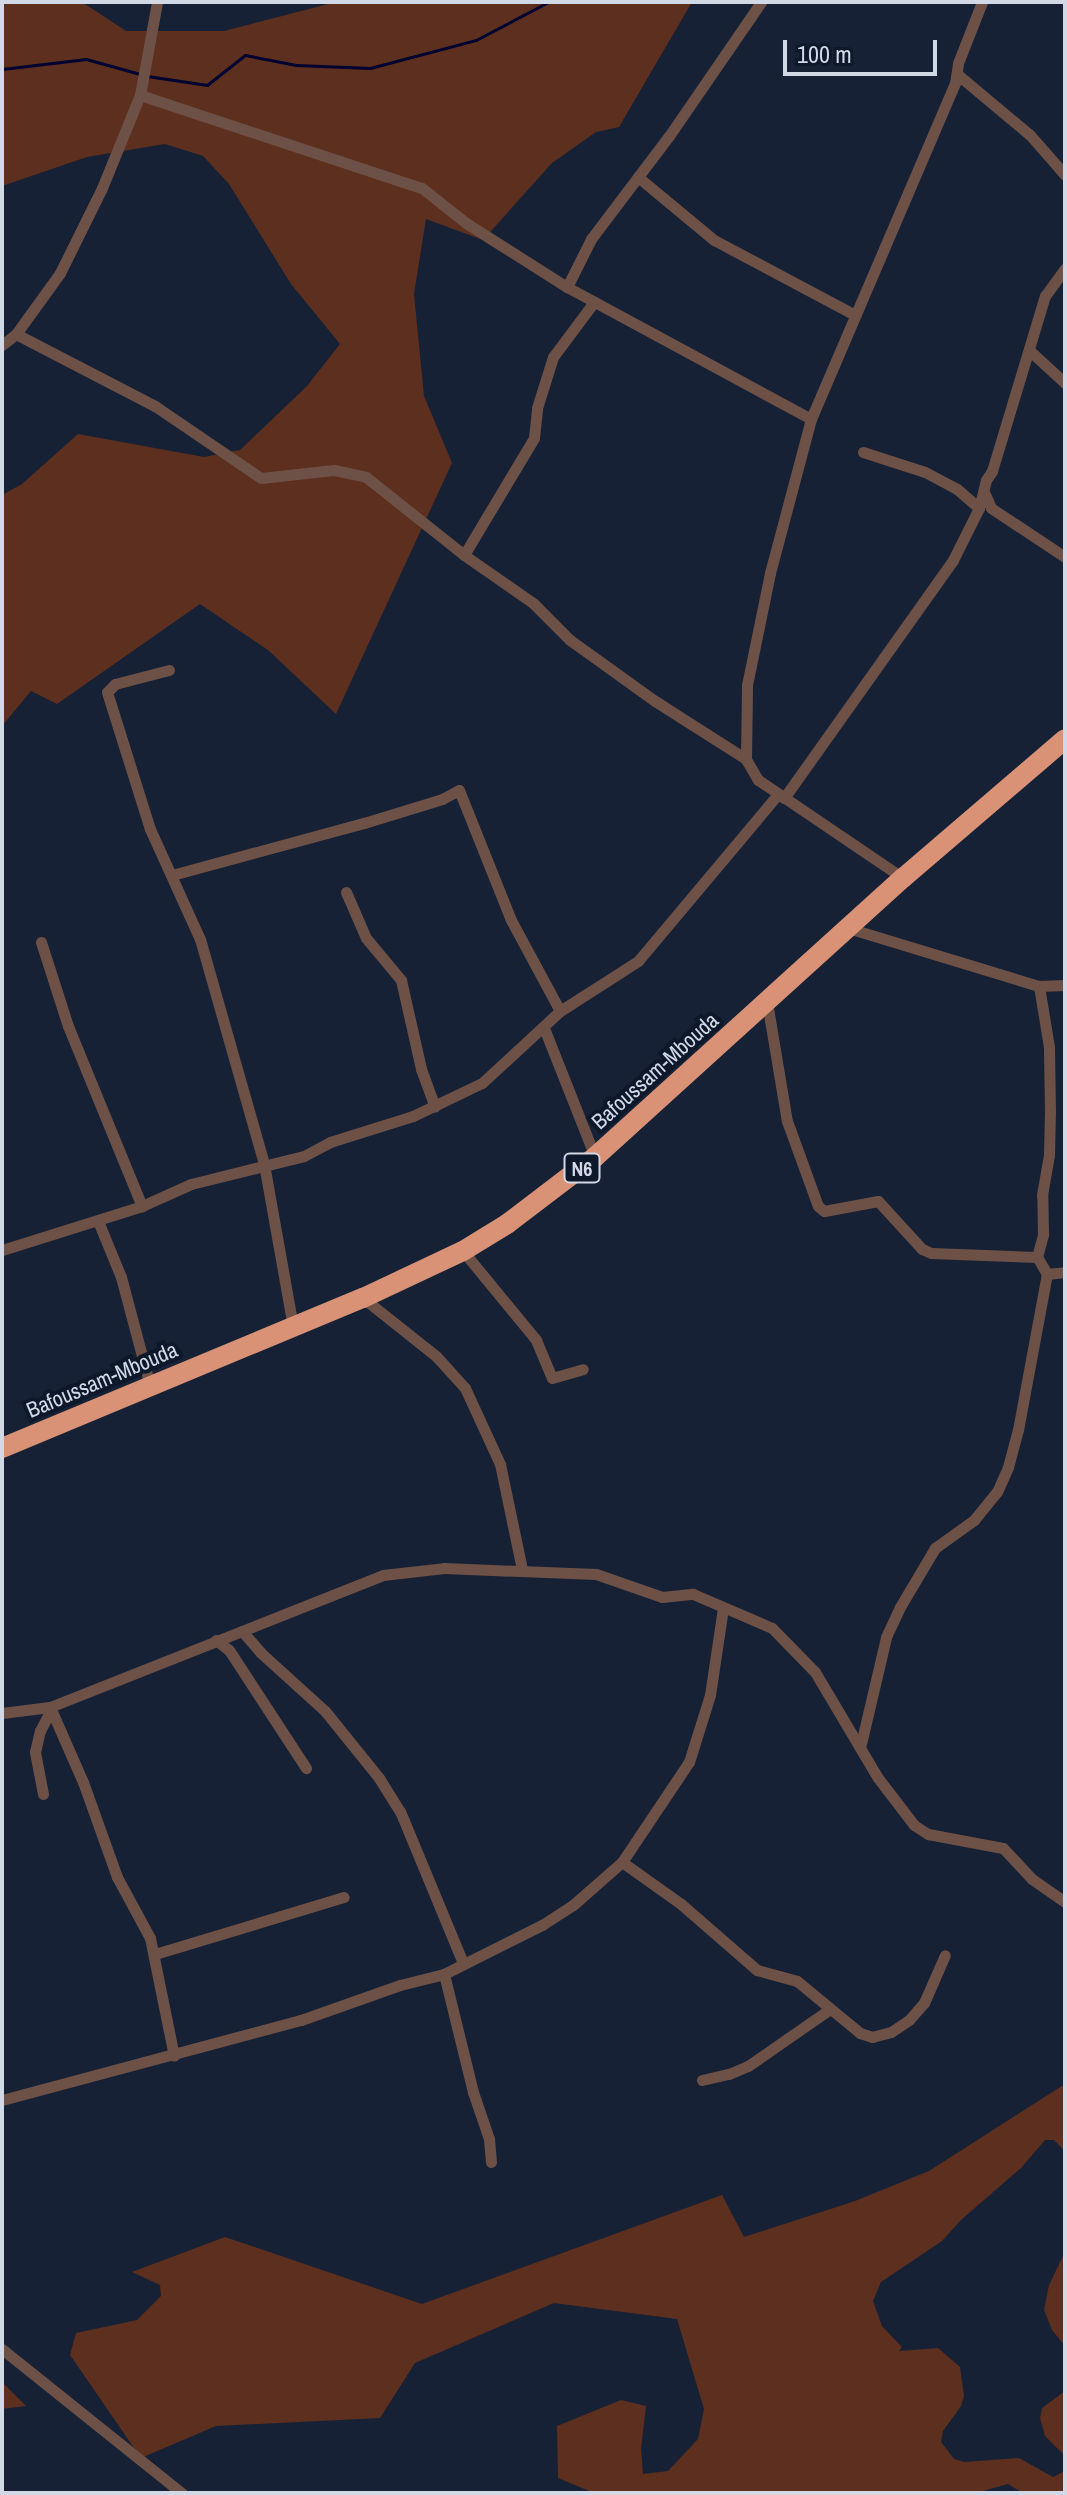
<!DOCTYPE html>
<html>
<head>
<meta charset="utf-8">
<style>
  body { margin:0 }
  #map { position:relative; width:1067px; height:2495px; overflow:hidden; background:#172135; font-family:"Archivo Narrow",sans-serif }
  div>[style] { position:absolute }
  .green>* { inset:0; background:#5c2f1e }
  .stream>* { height:3px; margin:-1.5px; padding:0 1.5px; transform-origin:1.5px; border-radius:1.5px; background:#000231 }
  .street>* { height:11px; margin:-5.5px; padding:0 5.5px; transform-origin:5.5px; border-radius:5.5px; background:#6e5146 }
  .highway>* { height:20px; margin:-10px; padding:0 10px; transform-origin:10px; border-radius:10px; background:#d99276 }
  span { translate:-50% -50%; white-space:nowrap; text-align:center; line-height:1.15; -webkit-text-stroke:8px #0e182b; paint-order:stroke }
  .shield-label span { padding:2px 6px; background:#0e182b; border:2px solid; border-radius:6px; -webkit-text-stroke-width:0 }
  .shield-label { font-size:20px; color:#d1d8e6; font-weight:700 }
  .street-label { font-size:22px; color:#d1d8e6 }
  .frame { position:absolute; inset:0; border:4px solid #d1d8e6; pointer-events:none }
  .scale { position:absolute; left:783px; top:40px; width:154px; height:36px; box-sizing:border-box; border:4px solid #d1d8e6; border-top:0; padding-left:10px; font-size:24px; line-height:28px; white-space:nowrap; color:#d1d8e6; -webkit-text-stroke:6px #0e182b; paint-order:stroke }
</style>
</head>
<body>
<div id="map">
  <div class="green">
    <i style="clip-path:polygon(2px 2px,82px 2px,126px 31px,224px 31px,336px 2px,692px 2px,619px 127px,596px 132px,552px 163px,483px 240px,426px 219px,414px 294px,424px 396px,452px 463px,336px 714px,268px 650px,200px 604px,57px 704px,31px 691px,2px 726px,2px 495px,22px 484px,78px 434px,204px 457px,240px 450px,307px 386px,340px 344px,291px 284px,229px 184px,203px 156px,165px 144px,87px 157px,2px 186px)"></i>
    <i style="clip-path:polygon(1065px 2084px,1065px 2151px,1054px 2140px,1045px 2140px,1021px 2168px,961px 2220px,942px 2241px,881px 2282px,873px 2301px,882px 2326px,902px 2347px,899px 2351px,938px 2348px,960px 2367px,964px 2396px,961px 2406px,943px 2431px,941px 2442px,954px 2459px,964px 2462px,1019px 2458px,1053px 2477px,1065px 2471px,1065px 2493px,1023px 2493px,1008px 2484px,976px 2493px,594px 2493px,558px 2478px,557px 2426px,621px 2400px,646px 2406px,641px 2449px,643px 2474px,668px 2471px,698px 2439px,704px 2409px,677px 2319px,554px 2303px,415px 2363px,380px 2418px,216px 2426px,141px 2458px,70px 2355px,76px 2333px,137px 2320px,161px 2296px,160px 2285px,132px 2272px,225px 2237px,422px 2304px,722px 2195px,744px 2237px,855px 2201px,929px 2171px)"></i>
    <i style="clip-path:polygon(1065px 2252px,1065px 2346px,1052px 2330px,1044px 2310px,1049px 2285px)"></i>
    <i style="clip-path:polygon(2px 2382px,26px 2406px,2px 2409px)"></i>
    <i style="clip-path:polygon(1065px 2391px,1065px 2456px,1045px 2436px,1040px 2418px,1042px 2408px)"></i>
  </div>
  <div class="stream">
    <i style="left:2px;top:69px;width:85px;rotate:-6.8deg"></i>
    <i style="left:86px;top:59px;width:56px;rotate:15.5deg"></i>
    <i style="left:147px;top:76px;width:61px;rotate:8.5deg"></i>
    <i style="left:207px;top:85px;width:48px;rotate:-38.3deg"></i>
    <i style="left:245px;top:55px;width:52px;rotate:11.1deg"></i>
    <i style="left:296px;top:65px;width:74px;rotate:2.3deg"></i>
    <i style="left:370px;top:68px;width:110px;rotate:-14.8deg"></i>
    <i style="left:476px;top:40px;width:81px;rotate:-27.8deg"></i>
  </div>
  <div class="street">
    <i style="left:957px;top:74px;width:95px;rotate:39.9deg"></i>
    <i style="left:1030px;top:135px;width:53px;rotate:48.8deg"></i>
    <i style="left:140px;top:95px;width:297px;rotate:18.3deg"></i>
    <i style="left:422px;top:188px;width:56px;rotate:38.5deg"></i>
    <i style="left:466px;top:223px;width:120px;rotate:32.4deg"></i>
    <i style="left:567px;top:287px;width:277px;rotate:28.4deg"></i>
    <i style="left:638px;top:177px;width:99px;rotate:39.7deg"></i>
    <i style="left:714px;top:240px;width:160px;rotate:28deg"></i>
    <i style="left:567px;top:287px;width:54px;rotate:-63.4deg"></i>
    <i style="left:591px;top:239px;width:129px;rotate:-52.9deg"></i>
    <i style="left:669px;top:136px;width:163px;rotate:-55.5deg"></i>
    <i style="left:16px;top:334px;width:157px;rotate:27.4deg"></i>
    <i style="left:155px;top:406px;width:128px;rotate:34.2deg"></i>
    <i style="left:261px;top:478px;width:73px;rotate:-6.3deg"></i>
    <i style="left:334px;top:470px;width:33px;rotate:12deg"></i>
    <i style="left:366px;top:477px;width:125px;rotate:38.5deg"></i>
    <i style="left:464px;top:555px;width:84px;rotate:34.8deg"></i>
    <i style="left:533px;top:603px;width:52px;rotate:45deg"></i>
    <i style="left:570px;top:640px;width:105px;rotate:35.7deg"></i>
    <i style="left:655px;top:701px;width:108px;rotate:32.5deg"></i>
    <i style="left:2px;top:345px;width:18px;rotate:-38deg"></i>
    <i style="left:16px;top:334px;width:75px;rotate:-54.2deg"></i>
    <i style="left:60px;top:273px;width:95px;rotate:-63.7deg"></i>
    <i style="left:102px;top:188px;width:100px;rotate:-67.8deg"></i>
    <i style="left:140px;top:95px;width:95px;rotate:-79.6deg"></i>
    <i style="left:1029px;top:350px;width:49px;rotate:42.5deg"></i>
    <i style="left:863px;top:452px;width:65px;rotate:17.9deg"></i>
    <i style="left:925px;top:472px;width:36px;rotate:28deg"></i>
    <i style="left:957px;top:489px;width:29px;rotate:41deg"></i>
    <i style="left:984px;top:492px;width:17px;rotate:66deg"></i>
    <i style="left:991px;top:508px;width:89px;rotate:33.5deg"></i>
    <i style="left:464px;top:555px;width:136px;rotate:-59.1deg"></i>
    <i style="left:534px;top:438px;width:30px;rotate:-84deg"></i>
    <i style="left:537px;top:408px;width:53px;rotate:-72.6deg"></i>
    <i style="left:553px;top:357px;width:69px;rotate:-53.3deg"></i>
    <i style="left:169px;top:670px;width:56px;rotate:165.5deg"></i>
    <i style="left:115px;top:684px;width:11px;rotate:135deg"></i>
    <i style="left:107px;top:692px;width:144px;rotate:72.6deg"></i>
    <i style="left:150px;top:829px;width:121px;rotate:65.6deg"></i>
    <i style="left:200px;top:939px;width:234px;rotate:74.1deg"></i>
    <i style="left:264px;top:1164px;width:165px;rotate:79.9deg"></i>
    <i style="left:784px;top:798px;width:292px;rotate:-54.6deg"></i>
    <i style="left:953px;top:560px;width:58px;rotate:-63.4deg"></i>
    <i style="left:979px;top:508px;width:29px;rotate:-76deg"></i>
    <i style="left:986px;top:480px;width:11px;rotate:-56deg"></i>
    <i style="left:992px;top:471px;width:183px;rotate:-73.2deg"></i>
    <i style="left:1045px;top:296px;width:34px;rotate:-54deg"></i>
    <i style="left:172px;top:875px;width:199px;rotate:-15.2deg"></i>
    <i style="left:364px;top:823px;width:82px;rotate:-17.1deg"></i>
    <i style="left:442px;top:799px;width:19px;rotate:-28deg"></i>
    <i style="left:459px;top:790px;width:140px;rotate:68.2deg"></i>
    <i style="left:511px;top:920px;width:103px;rotate:61.7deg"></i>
    <i style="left:903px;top:878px;width:175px;rotate:-145.9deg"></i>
    <i style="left:758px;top:780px;width:24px;rotate:-120deg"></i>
    <i style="left:746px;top:759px;width:74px;rotate:-89.2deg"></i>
    <i style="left:747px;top:685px;width:114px;rotate:-78.4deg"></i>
    <i style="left:770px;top:573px;width:159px;rotate:-75.1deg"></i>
    <i style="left:811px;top:419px;width:366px;rotate:-66.8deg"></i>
    <i style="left:955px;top:83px;width:20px;rotate:-81deg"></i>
    <i style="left:958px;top:63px;width:66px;rotate:-68.5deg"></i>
    <i style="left:346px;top:892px;width:50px;rotate:66.5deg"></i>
    <i style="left:366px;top:938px;width:55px;rotate:50.2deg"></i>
    <i style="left:401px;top:980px;width:91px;rotate:77.3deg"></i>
    <i style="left:421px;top:1069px;width:40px;rotate:69.8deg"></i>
    <i style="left:848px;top:928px;width:200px;rotate:16.9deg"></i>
    <i style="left:1039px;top:986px;width:26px;rotate:-2deg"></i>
    <i style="left:41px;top:942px;width:88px;rotate:72.2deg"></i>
    <i style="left:68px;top:1026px;width:195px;rotate:67.7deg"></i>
    <i style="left:767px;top:1002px;width:121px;rotate:80.5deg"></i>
    <i style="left:787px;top:1121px;width:90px;rotate:70deg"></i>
    <i style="left:818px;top:1206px;width:8px;rotate:40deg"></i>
    <i style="left:824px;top:1211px;width:55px;rotate:-10.5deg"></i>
    <i style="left:878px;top:1201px;width:65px;rotate:47.5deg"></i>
    <i style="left:922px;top:1249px;width:10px;rotate:24deg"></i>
    <i style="left:931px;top:1253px;width:106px;rotate:2.2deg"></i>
    <i style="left:544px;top:1028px;width:139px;rotate:68.4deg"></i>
    <i style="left:98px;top:1221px;width:61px;rotate:67.7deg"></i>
    <i style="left:121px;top:1277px;width:113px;rotate:75.1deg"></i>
    <i style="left:2px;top:1250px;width:147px;rotate:-17.4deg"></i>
    <i style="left:142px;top:1206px;width:54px;rotate:-24.2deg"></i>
    <i style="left:191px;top:1184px;width:116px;rotate:-13.9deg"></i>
    <i style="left:304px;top:1156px;width:30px;rotate:-28deg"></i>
    <i style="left:330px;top:1142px;width:87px;rotate:-17.4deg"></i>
    <i style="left:413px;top:1116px;width:76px;rotate:-25.6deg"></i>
    <i style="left:482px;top:1083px;width:106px;rotate:-42.7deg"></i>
    <i style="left:560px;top:1011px;width:93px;rotate:-32.7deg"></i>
    <i style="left:638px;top:961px;width:218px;rotate:-50deg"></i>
    <i style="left:463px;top:1251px;width:115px;rotate:50.6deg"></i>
    <i style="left:536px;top:1340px;width:41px;rotate:67.2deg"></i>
    <i style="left:552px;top:1378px;width:32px;rotate:-16deg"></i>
    <i style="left:1047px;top:1274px;width:18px;rotate:-6deg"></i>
    <i style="left:363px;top:1298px;width:93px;rotate:38.5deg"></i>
    <i style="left:436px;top:1356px;width:43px;rotate:47.8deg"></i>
    <i style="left:465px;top:1388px;width:84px;rotate:65.3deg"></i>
    <i style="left:500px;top:1464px;width:107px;rotate:78.2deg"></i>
    <i style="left:242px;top:1631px;width:29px;rotate:49deg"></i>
    <i style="left:261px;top:1653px;width:86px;rotate:42.2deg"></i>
    <i style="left:325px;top:1711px;width:86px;rotate:51.1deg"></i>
    <i style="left:379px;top:1778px;width:39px;rotate:58deg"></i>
    <i style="left:400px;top:1811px;width:165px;rotate:67.5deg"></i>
    <i style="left:216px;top:1640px;width:16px;rotate:38deg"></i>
    <i style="left:229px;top:1650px;width:141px;rotate:56.9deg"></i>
    <i style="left:50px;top:1707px;width:82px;rotate:66.3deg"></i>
    <i style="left:83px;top:1782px;width:101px;rotate:70.3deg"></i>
    <i style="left:117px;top:1877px;width:69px;rotate:61.6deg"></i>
    <i style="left:150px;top:1938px;width:120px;rotate:78.5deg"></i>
    <i style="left:2px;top:1713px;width:48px;rotate:-7.1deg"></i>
    <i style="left:50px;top:1707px;width:358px;rotate:-21.6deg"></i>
    <i style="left:383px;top:1575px;width:61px;rotate:-6.5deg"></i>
    <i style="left:444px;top:1568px;width:152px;rotate:2.3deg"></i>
    <i style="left:596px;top:1574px;width:70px;rotate:19.2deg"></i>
    <i style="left:662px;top:1597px;width:31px;rotate:-6deg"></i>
    <i style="left:693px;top:1594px;width:86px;rotate:23.3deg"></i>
    <i style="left:772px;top:1628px;width:62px;rotate:45.7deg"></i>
    <i style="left:815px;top:1672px;width:123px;rotate:59.3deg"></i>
    <i style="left:878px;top:1778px;width:59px;rotate:52.5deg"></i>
    <i style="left:914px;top:1825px;width:17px;rotate:33deg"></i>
    <i style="left:928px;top:1834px;width:76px;rotate:10.6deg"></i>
    <i style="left:1003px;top:1848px;width:42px;rotate:46.9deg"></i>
    <i style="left:1032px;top:1879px;width:40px;rotate:34.9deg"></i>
    <i style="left:861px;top:1744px;width:110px;rotate:-76.8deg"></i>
    <i style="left:886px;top:1637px;width:33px;rotate:-65deg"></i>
    <i style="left:900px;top:1607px;width:69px;rotate:-59.3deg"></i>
    <i style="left:935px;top:1548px;width:48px;rotate:-35.7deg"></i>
    <i style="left:974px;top:1520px;width:36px;rotate:-51deg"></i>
    <i style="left:997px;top:1492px;width:27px;rotate:-66deg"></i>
    <i style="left:1008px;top:1467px;width:38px;rotate:-75deg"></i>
    <i style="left:1018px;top:1430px;width:159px;rotate:-79.5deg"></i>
    <i style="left:1047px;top:1274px;width:20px;rotate:-120deg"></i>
    <i style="left:1037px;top:1257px;width:24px;rotate:-75deg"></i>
    <i style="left:1043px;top:1234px;width:39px;rotate:-91deg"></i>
    <i style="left:1042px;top:1195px;width:41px;rotate:-80.1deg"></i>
    <i style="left:1049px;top:1155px;width:43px;rotate:-88.7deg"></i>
    <i style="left:1050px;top:1112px;width:65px;rotate:-90.9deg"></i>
    <i style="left:1049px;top:1047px;width:62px;rotate:-99.3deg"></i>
    <i style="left:43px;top:1794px;width:43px;rotate:-100.8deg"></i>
    <i style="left:35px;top:1752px;width:22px;rotate:-77deg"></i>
    <i style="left:40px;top:1731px;width:25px;rotate:-63deg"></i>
    <i style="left:622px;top:1862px;width:72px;rotate:35.4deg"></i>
    <i style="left:681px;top:1904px;width:101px;rotate:41deg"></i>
    <i style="left:757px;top:1970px;width:41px;rotate:15.4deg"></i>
    <i style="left:797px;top:1981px;width:82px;rotate:39.5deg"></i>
    <i style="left:860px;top:2033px;width:13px;rotate:18deg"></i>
    <i style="left:872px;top:2037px;width:20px;rotate:-15deg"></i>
    <i style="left:891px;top:2032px;width:22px;rotate:-34deg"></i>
    <i style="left:909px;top:2020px;width:23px;rotate:-49deg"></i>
    <i style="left:924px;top:2003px;width:52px;rotate:-66.4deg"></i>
    <i style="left:155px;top:1954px;width:197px;rotate:-16.8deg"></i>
    <i style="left:444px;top:1974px;width:122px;rotate:76.2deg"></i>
    <i style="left:473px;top:2092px;width:50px;rotate:71.2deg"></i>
    <i style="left:489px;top:2139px;width:23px;rotate:85deg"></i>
    <i style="left:702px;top:2080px;width:28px;rotate:-13deg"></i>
    <i style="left:729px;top:2074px;width:21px;rotate:-23deg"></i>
    <i style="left:748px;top:2066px;width:100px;rotate:-34.8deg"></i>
    <i style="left:2px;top:2100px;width:310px;rotate:-15deg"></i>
    <i style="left:301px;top:2020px;width:105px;rotate:-19.5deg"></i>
    <i style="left:400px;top:1985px;width:45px;rotate:-14deg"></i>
    <i style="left:444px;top:1974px;width:110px;rotate:-26.6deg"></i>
    <i style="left:542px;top:1925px;width:37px;rotate:-33deg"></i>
    <i style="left:573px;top:1905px;width:65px;rotate:-41.3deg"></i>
    <i style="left:622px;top:1862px;width:120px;rotate:-56.2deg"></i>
    <i style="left:689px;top:1762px;width:70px;rotate:-72.6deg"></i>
    <i style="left:710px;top:1695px;width:88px;rotate:-81.5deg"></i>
    <i style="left:2px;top:2349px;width:231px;rotate:38.7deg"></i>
  </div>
  <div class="highway">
    <i style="left:2px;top:1448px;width:391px;rotate:-22.6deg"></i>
    <i style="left:363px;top:1298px;width:110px;rotate:-25.2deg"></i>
    <i style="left:463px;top:1251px;width:52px;rotate:-31.5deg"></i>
    <i style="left:507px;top:1224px;width:111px;rotate:-37.3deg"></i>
    <i style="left:595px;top:1157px;width:416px;rotate:-42.2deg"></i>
    <i style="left:903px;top:878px;width:213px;rotate:-40.6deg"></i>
  </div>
  <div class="shield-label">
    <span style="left:582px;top:1168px">N6</span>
  </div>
  <div class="street-label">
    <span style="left:655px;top:1071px;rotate:-42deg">Bafoussam-Mbouda</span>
    <span style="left:102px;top:1380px;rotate:-23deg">Bafoussam-Mbouda</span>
  </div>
  <div class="frame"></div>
  <div class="scale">100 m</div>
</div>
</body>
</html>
